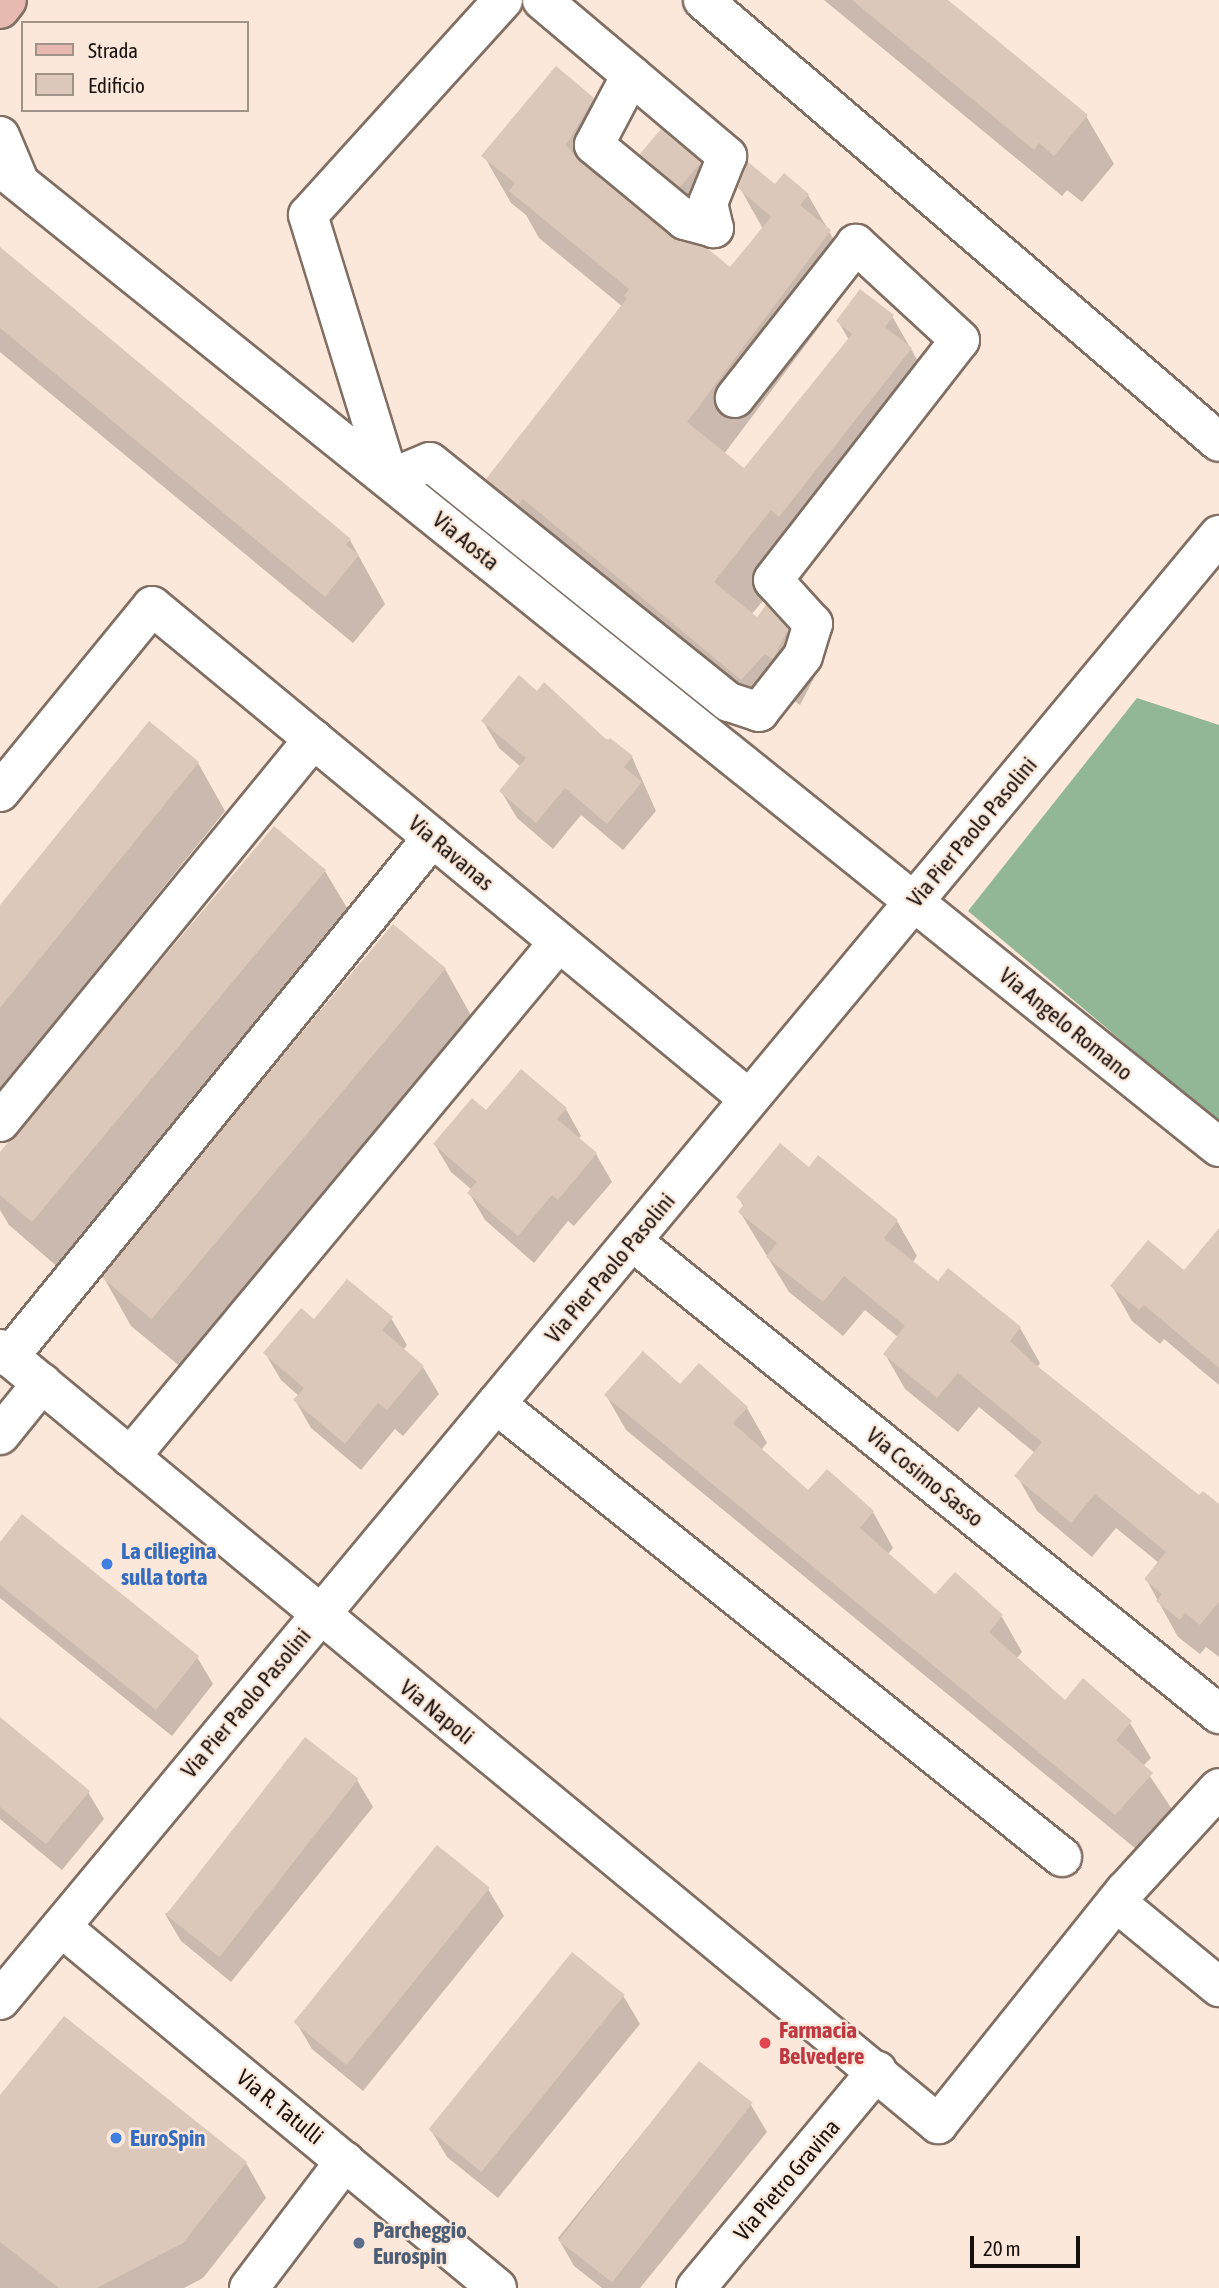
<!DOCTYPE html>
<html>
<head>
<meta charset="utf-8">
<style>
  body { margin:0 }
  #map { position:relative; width:1219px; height:2288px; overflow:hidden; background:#fce8da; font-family:"Asap Condensed",sans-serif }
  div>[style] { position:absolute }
  .forest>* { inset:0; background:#92b796 }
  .shadow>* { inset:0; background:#0003 }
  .building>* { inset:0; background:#dcc8ba; transform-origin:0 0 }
  .roads { filter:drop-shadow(2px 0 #816f63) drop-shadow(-2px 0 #816f63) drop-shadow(0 2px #816f63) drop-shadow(0 -2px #816f63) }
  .minor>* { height:38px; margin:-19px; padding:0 19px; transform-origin:19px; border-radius:19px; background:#fff }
  .major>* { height:38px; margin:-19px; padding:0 19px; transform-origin:19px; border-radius:19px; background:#e7b9b0 }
  .dots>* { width:19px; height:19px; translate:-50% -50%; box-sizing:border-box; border:4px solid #fce8da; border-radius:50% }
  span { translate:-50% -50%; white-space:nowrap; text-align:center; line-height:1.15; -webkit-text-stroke:5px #fce8da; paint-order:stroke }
  .street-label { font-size:23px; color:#18110d }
  .shop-label { font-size:23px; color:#366cbe; font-weight:700 }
  .left { translate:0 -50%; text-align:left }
  .health-label { font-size:23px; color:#be3a42; font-weight:700 }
  .service-label { font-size:23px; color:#4e5e75; font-weight:700 }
  .legend { position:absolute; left:21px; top:21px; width:228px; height:91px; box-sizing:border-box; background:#fce8da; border:2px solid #a19288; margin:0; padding:9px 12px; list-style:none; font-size:21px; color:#18110d }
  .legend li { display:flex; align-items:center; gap:14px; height:35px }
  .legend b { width:35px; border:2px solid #a19288 }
  .scale { position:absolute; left:970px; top:2236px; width:110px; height:32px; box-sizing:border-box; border:4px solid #18110d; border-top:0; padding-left:9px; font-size:21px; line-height:24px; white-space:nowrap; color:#18110d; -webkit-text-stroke:5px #fce8da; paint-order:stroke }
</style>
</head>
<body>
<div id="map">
  <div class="forest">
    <i style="clip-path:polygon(1137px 698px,1219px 725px,1219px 1123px,968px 911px)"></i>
  </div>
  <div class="shadow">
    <i style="clip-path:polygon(824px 0,945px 0,1086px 116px,1114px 164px,1082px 202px,1067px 190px,1062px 196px)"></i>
    <i style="clip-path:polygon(593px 99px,620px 147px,599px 180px,671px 239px,731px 269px,763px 229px,740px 188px,775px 186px,808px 195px,856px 278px,724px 454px,745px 471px,849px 340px,838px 321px,892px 316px,938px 396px,751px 615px,787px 630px,814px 678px,800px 705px,793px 700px,769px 726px,515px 526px,488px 479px,623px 307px,539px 238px,526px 215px,511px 203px,484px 156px)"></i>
    <i style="clip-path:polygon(643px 155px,699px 164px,704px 172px,687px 196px)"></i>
    <i style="clip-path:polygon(0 249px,350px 540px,385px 604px,353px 643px,0 352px)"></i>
    <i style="clip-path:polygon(483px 721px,611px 740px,632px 757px,656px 811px,623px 850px,581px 815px,553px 849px,517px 818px,501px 791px,521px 767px,499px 748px)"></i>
    <i style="clip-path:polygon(198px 763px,225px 811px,0 1089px,0 907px)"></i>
    <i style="clip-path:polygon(325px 871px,353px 918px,60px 1269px,9px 1225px,0 1210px,0 1155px)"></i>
    <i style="clip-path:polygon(445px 969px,472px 1017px,182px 1368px,131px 1326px,104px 1278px)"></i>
    <i style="clip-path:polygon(566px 1109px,581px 1136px,578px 1139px,596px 1154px,612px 1182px,574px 1226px,568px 1221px,534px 1263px,485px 1220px,469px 1193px,472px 1190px,451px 1172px,435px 1145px,487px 1112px)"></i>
    <i style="clip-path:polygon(809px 1169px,897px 1221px,917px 1256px,912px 1263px,938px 1284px,1020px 1328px,1040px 1363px,1037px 1368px,1199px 1497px,1219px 1506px,1219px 1657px,1206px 1647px,1200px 1654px,1178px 1637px,1146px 1579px,1159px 1563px,1116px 1528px,1092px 1557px,1037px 1511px,1017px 1476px,1035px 1453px,979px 1407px,958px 1432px,905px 1389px,885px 1354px,898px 1337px,865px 1310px,843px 1336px,789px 1292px,740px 1212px,744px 1207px,738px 1197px)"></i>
    <i style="clip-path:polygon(1219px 1250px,1219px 1385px,1164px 1339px,1160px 1344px,1132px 1321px,1112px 1286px,1184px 1273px)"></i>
    <i style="clip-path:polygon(391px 1318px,407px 1345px,403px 1350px,423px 1367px,439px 1394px,403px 1436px,395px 1429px,361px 1470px,311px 1428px,295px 1400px,299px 1396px,281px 1380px,265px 1353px,314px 1322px)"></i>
    <i style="clip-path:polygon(680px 1386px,747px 1408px,767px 1443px,761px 1450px,808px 1492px,827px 1472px,873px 1512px,893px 1548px,888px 1554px,936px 1596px,955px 1575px,1002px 1617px,1022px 1652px,1016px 1659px,1065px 1702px,1130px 1723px,1151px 1758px,1143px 1766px,1172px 1809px,1136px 1849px,626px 1430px,606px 1395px)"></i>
    <i style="clip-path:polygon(0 1545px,197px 1657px,213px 1684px,172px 1736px,0 1598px)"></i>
    <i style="clip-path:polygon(0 1719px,88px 1792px,104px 1819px,62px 1870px,0 1819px)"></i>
    <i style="clip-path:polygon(357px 1780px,373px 1807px,231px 1982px,181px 1941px,165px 1914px)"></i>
    <i style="clip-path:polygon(488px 1889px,504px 1916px,363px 2091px,312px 2049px,296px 2022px)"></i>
    <i style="clip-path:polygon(573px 1955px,624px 1997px,640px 2024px,498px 2198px,447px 2157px,431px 2130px)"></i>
    <i style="clip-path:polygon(64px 2019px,246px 2163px,266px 2198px,203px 2278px,184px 2288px,0 2288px,0 2098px)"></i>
    <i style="clip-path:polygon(699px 2063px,751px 2105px,767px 2132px,640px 2288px,602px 2288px,574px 2266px,558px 2238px)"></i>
  </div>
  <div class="building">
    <i style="clip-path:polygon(852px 0,948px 0,1088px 115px,1054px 156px,1039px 143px,1034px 150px)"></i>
    <i style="clip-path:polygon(556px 66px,594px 98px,566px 145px,580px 162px,672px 237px,708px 249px,730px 267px,771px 217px,738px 188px,748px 162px,775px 184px,784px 173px,809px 194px,800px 205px,831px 230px,687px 422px,744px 468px,852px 334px,836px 321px,860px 289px,894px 315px,885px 327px,912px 348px,779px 517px,771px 510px,714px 582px,757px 617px,766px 605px,788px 629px,773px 659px,765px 654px,741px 680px,523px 499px,518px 505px,486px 479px,627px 298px,624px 296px,629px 289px,509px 191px,515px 183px,481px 156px)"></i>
    <i style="left:661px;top:129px;width:52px;height:33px;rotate:40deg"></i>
    <i style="clip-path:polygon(0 247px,351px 539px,346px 545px,359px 555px,325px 597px,0 328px)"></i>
    <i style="clip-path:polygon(519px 675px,537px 691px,544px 682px,608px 741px,610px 738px,633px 756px,624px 767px,642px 782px,607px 824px,565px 788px,536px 823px,499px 791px,526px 758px,481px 721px)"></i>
    <i style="clip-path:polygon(149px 721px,199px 762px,0 1008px,0 905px)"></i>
    <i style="clip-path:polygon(274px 826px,326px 870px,32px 1222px,0 1195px,0 1152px)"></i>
    <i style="left:393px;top:924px;width:69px;height:458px;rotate:40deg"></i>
    <i style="clip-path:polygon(521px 1069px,567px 1108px,557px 1119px,597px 1153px,558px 1200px,552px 1195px,518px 1236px,467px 1193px,477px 1182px,433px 1144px,472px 1098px,486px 1110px)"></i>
    <i style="clip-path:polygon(780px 1143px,809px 1167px,818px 1155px,898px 1220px,884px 1238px,938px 1281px,948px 1268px,1021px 1327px,1010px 1341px,1036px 1365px,1199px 1495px,1203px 1491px,1219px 1504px,1219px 1602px,1200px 1625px,1185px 1613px,1180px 1620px,1156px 1601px,1162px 1594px,1144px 1579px,1166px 1552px,1095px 1494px,1071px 1523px,1014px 1476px,1042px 1442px,958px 1373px,937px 1398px,883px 1354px,905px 1326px,844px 1276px,823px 1302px,766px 1257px,777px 1243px,738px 1212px,744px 1204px,736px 1197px)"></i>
    <i style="clip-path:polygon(1219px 1228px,1219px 1368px,1144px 1305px,1139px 1310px,1110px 1286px,1148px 1240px,1184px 1270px)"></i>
    <i style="clip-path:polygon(347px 1279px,393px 1317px,382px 1330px,424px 1366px,387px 1410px,378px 1403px,345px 1444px,293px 1400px,304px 1388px,263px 1353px,301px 1308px,314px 1319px)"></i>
    <i style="clip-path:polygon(643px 1351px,680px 1384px,699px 1363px,748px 1407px,733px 1423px,808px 1490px,827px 1469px,874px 1511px,860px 1528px,935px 1594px,955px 1572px,1003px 1615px,989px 1632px,1065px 1700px,1083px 1678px,1132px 1721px,1116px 1740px,1153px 1773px,1115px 1815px,604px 1395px)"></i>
    <i style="clip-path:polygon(22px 1514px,199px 1656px,156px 1710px,0 1585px,0 1542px)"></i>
    <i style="clip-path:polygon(0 1717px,90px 1791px,46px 1844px,0 1807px)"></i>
    <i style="left:305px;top:1737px;width:68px;height:226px;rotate:38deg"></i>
    <i style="left:437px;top:1845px;width:68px;height:228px;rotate:39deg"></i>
    <i style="left:572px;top:1952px;width:68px;height:228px;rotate:39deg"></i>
    <i style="clip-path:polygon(64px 2016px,247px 2162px,183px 2243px,97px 2288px,59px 2288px,0 2242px,0 2095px)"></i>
    <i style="left:699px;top:2061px;width:68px;height:228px;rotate:38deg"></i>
  </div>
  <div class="roads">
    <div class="minor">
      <i style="left:503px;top:0;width:290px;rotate:132.2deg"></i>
      <i style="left:308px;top:215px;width:276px;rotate:72.9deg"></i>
      <i style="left:389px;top:479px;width:44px;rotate:-22.5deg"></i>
      <i style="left:430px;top:462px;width:383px;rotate:38.8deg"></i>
      <i style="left:729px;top:702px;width:32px;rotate:18deg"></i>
      <i style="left:759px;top:712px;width:71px;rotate:-51.8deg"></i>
      <i style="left:803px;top:656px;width:34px;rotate:-73deg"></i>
      <i style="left:813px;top:624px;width:59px;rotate:-132.3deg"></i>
      <i style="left:773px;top:580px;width:304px;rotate:-52.1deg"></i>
      <i style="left:960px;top:340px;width:142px;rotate:-137.3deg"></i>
      <i style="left:856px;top:244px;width:196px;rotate:128.2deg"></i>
      <i style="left:542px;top:0;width:116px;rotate:40.1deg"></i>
      <i style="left:631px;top:75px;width:126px;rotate:40.2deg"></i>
      <i style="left:727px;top:156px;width:51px;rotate:112deg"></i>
      <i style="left:708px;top:203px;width:26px;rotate:77deg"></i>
      <i style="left:714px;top:228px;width:30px;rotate:-165deg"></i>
      <i style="left:685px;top:220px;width:118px;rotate:-140.5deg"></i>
      <i style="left:594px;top:145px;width:79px;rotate:-62.1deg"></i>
      <i style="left:703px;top:0;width:679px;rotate:40.58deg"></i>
      <i style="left:0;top:136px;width:49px;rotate:67.1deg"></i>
      <i style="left:0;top:167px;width:1564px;rotate:38.8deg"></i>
      <i style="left:0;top:792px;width:240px;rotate:-50.7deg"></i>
      <i style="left:152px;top:606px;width:774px;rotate:39.55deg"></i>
      <i style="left:0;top:1122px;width:495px;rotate:-50.7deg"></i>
      <i style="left:632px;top:1241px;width:754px;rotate:38.86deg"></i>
      <i style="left:0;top:1349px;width:1217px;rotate:39.56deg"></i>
      <i style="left:938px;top:2124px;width:299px;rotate:-51.3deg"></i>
      <i style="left:1125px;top:1891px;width:139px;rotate:-47.6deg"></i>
      <i style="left:9px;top:1357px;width:670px;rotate:-50.82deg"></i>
      <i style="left:496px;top:1404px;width:725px;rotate:38.67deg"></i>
      <i style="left:0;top:1435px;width:67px;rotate:-51.1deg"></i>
      <i style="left:130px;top:1457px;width:670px;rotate:-50.21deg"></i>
      <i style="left:1116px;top:1902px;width:134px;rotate:39.5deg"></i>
      <i style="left:61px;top:1927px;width:566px;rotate:39.62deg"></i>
      <i style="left:0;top:2000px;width:1906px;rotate:-50.24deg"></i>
      <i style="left:249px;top:2288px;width:159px;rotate:-52.9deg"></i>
      <i style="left:696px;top:2288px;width:283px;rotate:-50.2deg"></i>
    </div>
    <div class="major">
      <i style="left:0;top:9px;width:11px;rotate:-52deg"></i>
    </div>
  </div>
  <div class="dots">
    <i style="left:107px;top:1564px;background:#3f7fe0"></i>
    <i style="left:765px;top:2043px;background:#e0444e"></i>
    <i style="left:116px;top:2138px;background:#3f7fe0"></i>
    <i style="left:359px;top:2243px;background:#5c6f8a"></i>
  </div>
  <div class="street-label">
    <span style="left:466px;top:541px;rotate:39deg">Via Aosta</span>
    <span style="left:972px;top:832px;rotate:-50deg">Via Pier Paolo Pasolini</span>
    <span style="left:451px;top:853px;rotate:40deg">Via Ravanas</span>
    <span style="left:1066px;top:1024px;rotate:39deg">Via Angelo Romano</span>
    <span style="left:610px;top:1268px;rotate:-50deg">Via Pier Paolo Pasolini</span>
    <span style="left:925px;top:1477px;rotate:39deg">Via Cosimo Sasso</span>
    <span style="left:246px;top:1703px;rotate:-50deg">Via Pier Paolo Pasolini</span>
    <span style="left:437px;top:1712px;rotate:39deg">Via Napoli</span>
    <span style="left:280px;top:2107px;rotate:39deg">Via R. Tatulli</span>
    <span style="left:787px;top:2180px;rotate:-50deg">Via Pietro Gravina</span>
  </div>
  <div class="shop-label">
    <span class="left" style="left:121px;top:1564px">La ciliegina<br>sulla torta</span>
    <span class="left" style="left:130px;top:2138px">EuroSpin</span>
  </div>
  <div class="health-label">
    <span class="left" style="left:779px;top:2043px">Farmacia<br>Belvedere</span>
  </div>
  <div class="service-label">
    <span class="left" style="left:373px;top:2243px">Parcheggio<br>Eurospin</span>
  </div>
  <ul class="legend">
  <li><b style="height:9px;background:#e7b9b0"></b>Strada</li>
  <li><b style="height:19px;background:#dcc8ba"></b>Edificio</li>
  </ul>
  <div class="scale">20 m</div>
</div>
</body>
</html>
